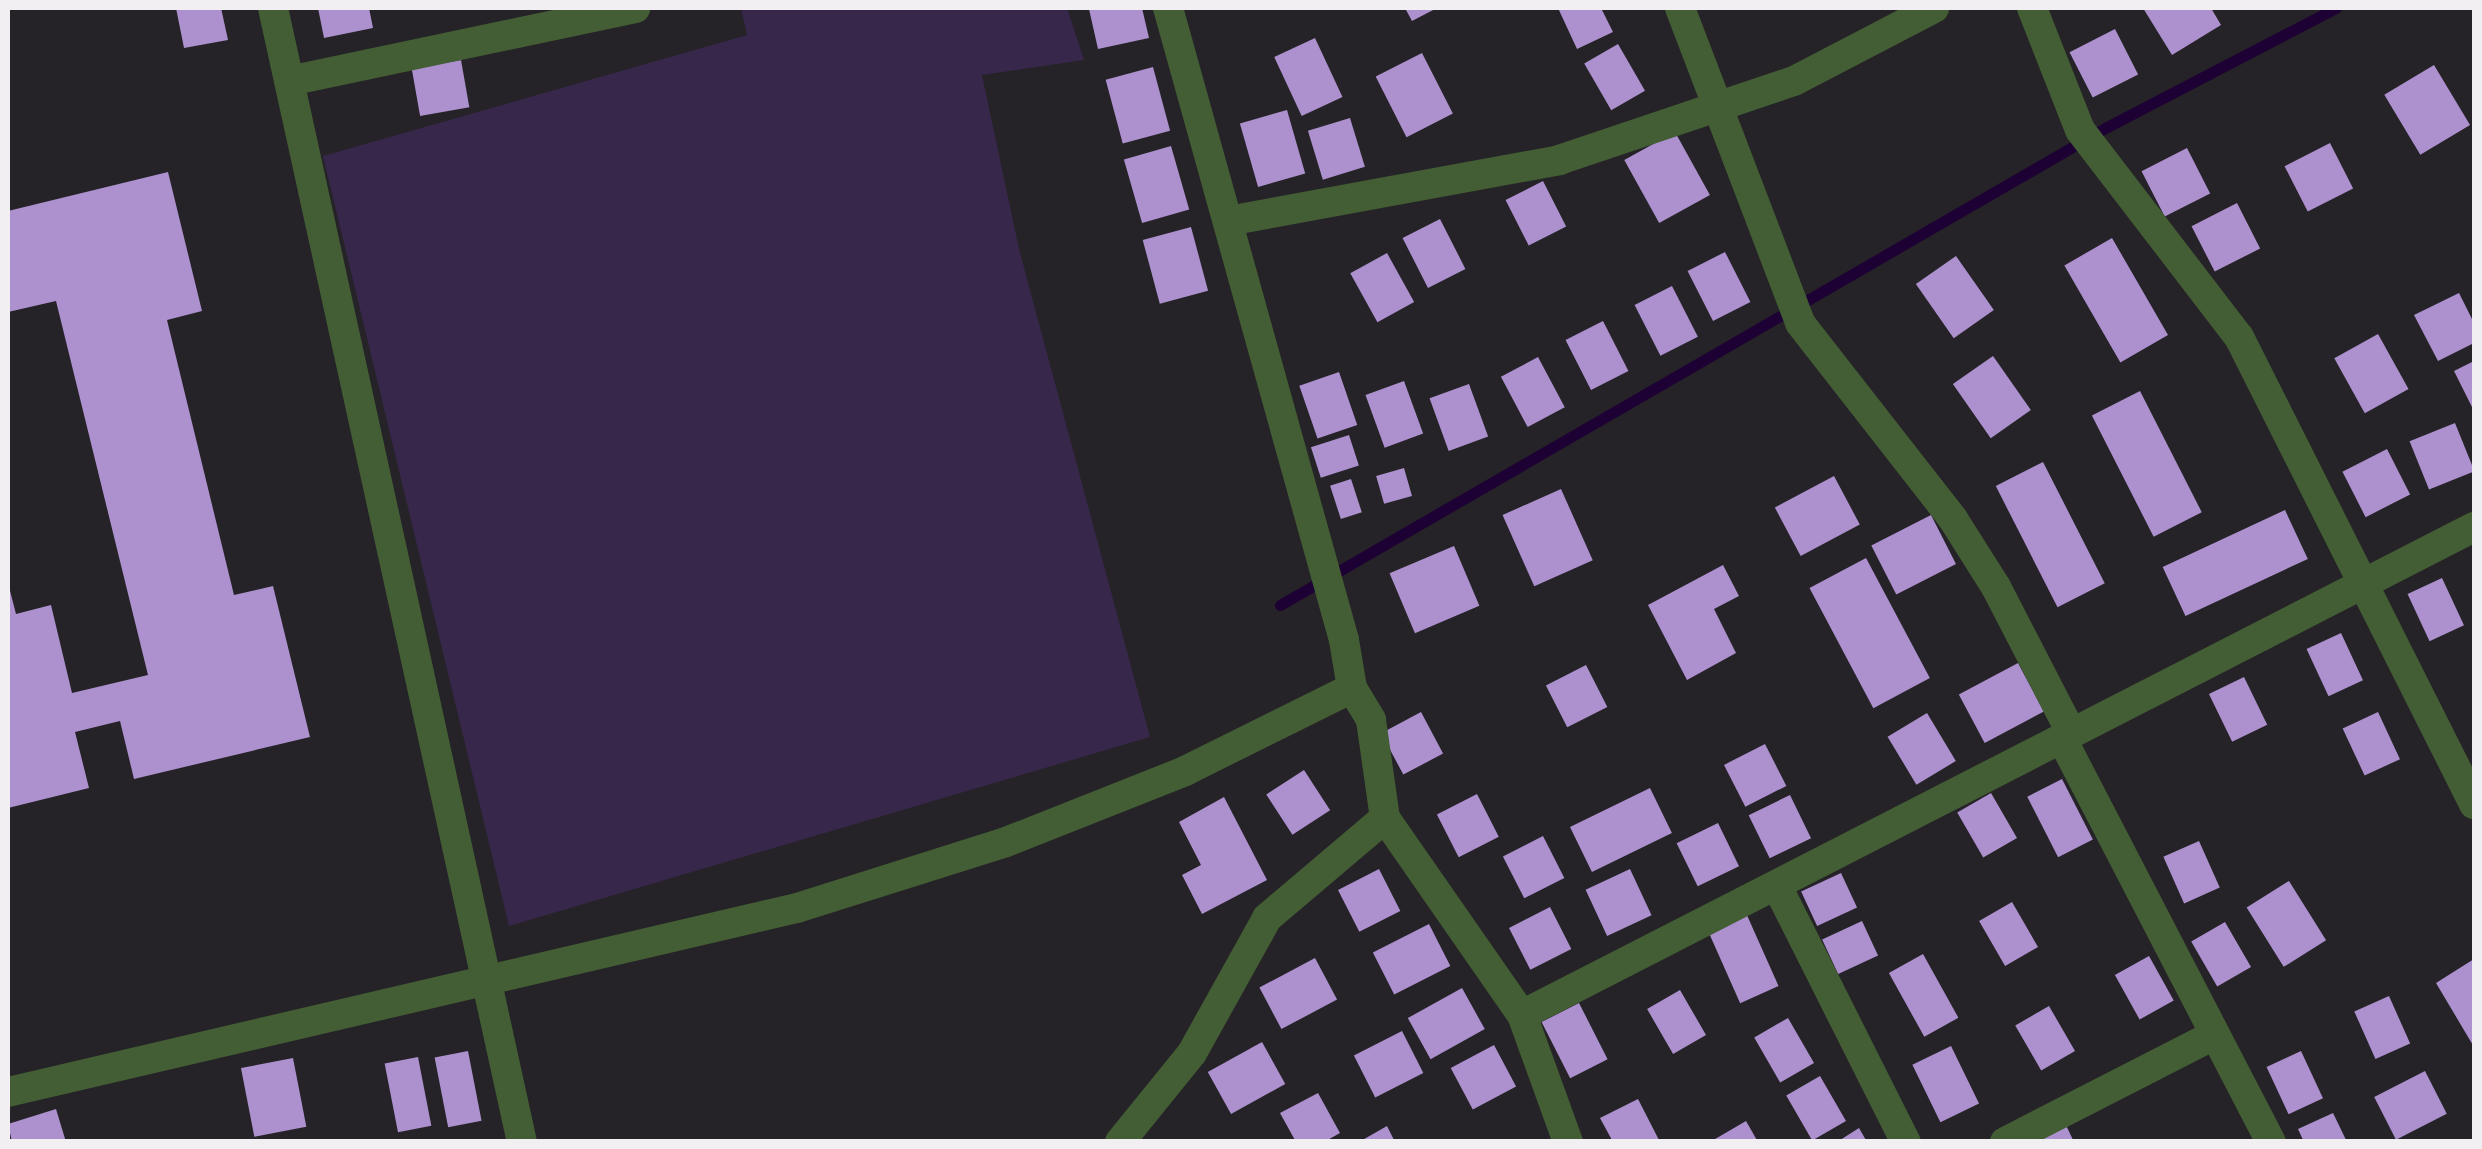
<!DOCTYPE html>
<html>
<head>
<meta charset="utf-8">
<style>
  body { margin:0 }
  #map { position:relative; width:2482px; height:1149px; overflow:hidden; background:#252327; font-family:Montserrat,sans-serif }
  div>[style] { position:absolute }
  .green>* { inset:0; background:#37274a }
  .stream>* { height:11px; margin:-5.5px; padding:0 5.5px; transform-origin:5.5px; border-radius:5.5px; background:#1e0134 }
  .building>* { inset:0; background:#ad91cf; transform-origin:0 0 }
  .minor>* { height:30px; margin:-15px; padding:0 15px; transform-origin:15px; border-radius:15px; background:#435d34 }
  span { translate:-50% -50%; white-space:nowrap; text-align:center; line-height:1.15; -webkit-text-stroke:10px #252327; paint-order:stroke }
  .frame { position:absolute; inset:0; border:10px solid #f1eff2; pointer-events:none }
</style>
</head>
<body>
<div id="map">
  <div class="green">
    <i style="clip-path:polygon(741px 8px,1067px 8px,1084px 60px,982px 75px,1019px 249px,1150px 737px,509px 926px,323px 156px,747px 35px)"></i>
  </div>
  <div class="stream">
    <i style="left:1280px;top:605px;width:955px;rotate:-30.03deg"></i>
    <i style="left:2107px;top:127px;width:258px;rotate:-27.5deg"></i>
  </div>
  <div class="building">
    <i style="clip-path:polygon(176px 8px,221px 8px,228px 40px,184px 48px)"></i>
    <i style="clip-path:polygon(318px 8px,369px 8px,373px 28px,324px 38px)"></i>
    <i style="clip-path:polygon(1142px 8px,1149px 38px,1098px 49px,1089px 9px)"></i>
    <i style="clip-path:polygon(1405px 8px,1437px 8px,1412px 21px)"></i>
    <i style="clip-path:polygon(1558px 8px,1601px 8px,1613px 32px,1577px 49px)"></i>
    <i style="clip-path:polygon(2143px 8px,2211px 8px,2221px 25px,2172px 55px)"></i>
    <i style="left:2115px;top:29px;width:51px;height:51px;rotate:63deg"></i>
    <i style="left:1315px;top:38px;width:65px;height:45px;rotate:65deg"></i>
    <i style="left:1618px;top:44px;width:54px;height:39px;rotate:60deg"></i>
    <i style="left:1422px;top:53px;width:68px;height:52px;rotate:63deg"></i>
    <i style="left:461px;top:60px;width:48px;height:50px;rotate:80deg"></i>
    <i style="left:2434px;top:65px;width:70px;height:58px;rotate:59deg"></i>
    <i style="left:1153px;top:67px;width:66px;height:49px;rotate:75deg"></i>
    <i style="left:1287px;top:110px;width:66px;height:49px;rotate:74deg"></i>
    <i style="left:1350px;top:118px;width:51px;height:44px;rotate:73deg"></i>
    <i style="left:1675px;top:132px;width:72px;height:58px;rotate:61deg"></i>
    <i style="left:2330px;top:143px;width:51px;height:51px;rotate:63deg"></i>
    <i style="left:1171px;top:146px;width:66px;height:49px;rotate:74deg"></i>
    <i style="left:2187px;top:148px;width:51px;height:51px;rotate:63deg"></i>
    <i style="clip-path:polygon(168px 172px,202px 311px,167px 320px,234px 595px,273px 586px,310px 737px,134px 779px,120px 721px,75px 732px,89px 788px,8px 808px,8px 583px,16px 614px,51px 605px,72px 693px,148px 675px,56px 301px,8px 312px,8px 211px)"></i>
    <i style="left:1543px;top:181px;width:51px;height:42px;rotate:63deg"></i>
    <i style="left:2237px;top:203px;width:51px;height:51px;rotate:63deg"></i>
    <i style="left:1440px;top:219px;width:56px;height:42px;rotate:63deg"></i>
    <i style="left:1191px;top:227px;width:66px;height:50px;rotate:75deg"></i>
    <i style="left:2112px;top:238px;width:112px;height:55px;rotate:60deg"></i>
    <i style="left:1725px;top:252px;width:56px;height:42px;rotate:63deg"></i>
    <i style="left:1387px;top:253px;width:56px;height:42px;rotate:61deg"></i>
    <i style="left:1956px;top:256px;width:66px;height:49px;rotate:55deg"></i>
    <i style="left:1672px;top:286px;width:57px;height:42px;rotate:63deg"></i>
    <i style="clip-path:polygon(2459px 293px,2474px 323px,2474px 343px,2438px 361px,2414px 315px)"></i>
    <i style="left:1603px;top:321px;width:56px;height:42px;rotate:63deg"></i>
    <i style="left:2378px;top:334px;width:63px;height:50px;rotate:61deg"></i>
    <i style="left:1993px;top:356px;width:66px;height:49px;rotate:55deg"></i>
    <i style="left:1538px;top:357px;width:57px;height:42px;rotate:62deg"></i>
    <i style="clip-path:polygon(2474px 361px,2474px 411px,2454px 371px)"></i>
    <i style="left:1339px;top:372px;width:56px;height:42px;rotate:71deg"></i>
    <i style="left:1404px;top:381px;width:56px;height:41px;rotate:70deg"></i>
    <i style="left:1469px;top:384px;width:56px;height:42px;rotate:70deg"></i>
    <i style="left:2140px;top:391px;width:136px;height:54px;rotate:63deg"></i>
    <i style="left:2455px;top:423px;width:52px;height:49px;rotate:68deg"></i>
    <i style="left:1349px;top:435px;width:32px;height:40px;rotate:72deg"></i>
    <i style="left:2387px;top:449px;width:51px;height:50px;rotate:63deg"></i>
    <i style="left:2043px;top:462px;width:136px;height:53px;rotate:63deg"></i>
    <i style="left:1404px;top:468px;width:29px;height:29px;rotate:74deg"></i>
    <i style="left:1834px;top:476px;width:55px;height:67px;rotate:62deg"></i>
    <i style="left:1351px;top:479px;width:35px;height:22px;rotate:72deg"></i>
    <i style="left:1561px;top:489px;width:78px;height:64px;rotate:66deg"></i>
    <i style="left:2285px;top:510px;width:54px;height:135px;rotate:65deg"></i>
    <i style="left:1931px;top:515px;width:55px;height:67px;rotate:63deg"></i>
    <i style="left:1454px;top:546px;width:65px;height:70px;rotate:67deg"></i>
    <i style="left:1866px;top:558px;width:136px;height:64px;rotate:62deg"></i>
    <i style="clip-path:polygon(1723px 565px,1739px 596px,1714px 609px,1736px 653px,1687px 680px,1648px 605px)"></i>
    <i style="left:2442px;top:578px;width:52px;height:38px;rotate:65deg"></i>
    <i style="left:2341px;top:633px;width:52px;height:38px;rotate:65deg"></i>
    <i style="left:2018px;top:663px;width:55px;height:67px;rotate:62deg"></i>
    <i style="left:1586px;top:665px;width:47px;height:45px;rotate:63deg"></i>
    <i style="left:2244px;top:677px;width:53px;height:39px;rotate:64deg"></i>
    <i style="left:1421px;top:712px;width:47px;height:45px;rotate:62deg"></i>
    <i style="left:2378px;top:712px;width:52px;height:39px;rotate:65deg"></i>
    <i style="left:1927px;top:713px;width:56px;height:46px;rotate:59deg"></i>
    <i style="left:1765px;top:744px;width:47px;height:46px;rotate:63deg"></i>
    <i style="left:1304px;top:770px;width:48px;height:45px;rotate:57deg"></i>
    <i style="left:2062px;top:779px;width:68px;height:39px;rotate:63deg"></i>
    <i style="left:1650px;top:788px;width:50px;height:89px;rotate:64deg"></i>
    <i style="left:1991px;top:793px;width:52px;height:39px;rotate:60deg"></i>
    <i style="left:1477px;top:794px;width:48px;height:45px;rotate:63deg"></i>
    <i style="left:1790px;top:795px;width:48px;height:46px;rotate:64deg"></i>
    <i style="clip-path:polygon(1224px 797px,1267px 880px,1202px 914px,1182px 875px,1201px 865px,1179px 822px)"></i>
    <i style="left:1718px;top:823px;width:48px;height:46px;rotate:64deg"></i>
    <i style="left:1543px;top:836px;width:47px;height:45px;rotate:63deg"></i>
    <i style="left:2199px;top:841px;width:51px;height:39px;rotate:66deg"></i>
    <i style="left:1379px;top:869px;width:47px;height:46px;rotate:63deg"></i>
    <i style="left:1630px;top:869px;width:51px;height:49px;rotate:65deg"></i>
    <i style="left:1841px;top:873px;width:38px;height:44px;rotate:65deg"></i>
    <i style="left:2289px;top:881px;width:70px;height:50px;rotate:58deg"></i>
    <i style="left:2012px;top:902px;width:52px;height:38px;rotate:60deg"></i>
    <i style="left:1550px;top:907px;width:47px;height:46px;rotate:63deg"></i>
    <i style="left:1746px;top:913px;width:80px;height:42px;rotate:66deg"></i>
    <i style="left:1862px;top:921px;width:38px;height:44px;rotate:65deg"></i>
    <i style="left:2225px;top:922px;width:52px;height:39px;rotate:60deg"></i>
    <i style="left:1429px;top:924px;width:47px;height:63px;rotate:63deg"></i>
    <i style="left:1923px;top:954px;width:73px;height:39px;rotate:61deg"></i>
    <i style="left:2149px;top:956px;width:51px;height:39px;rotate:61deg"></i>
    <i style="left:1315px;top:958px;width:47px;height:63px;rotate:62deg"></i>
    <i style="clip-path:polygon(2474px 959px,2474px 1047px,2436px 983px)"></i>
    <i style="left:1462px;top:988px;width:47px;height:62px;rotate:61deg"></i>
    <i style="left:1680px;top:990px;width:52px;height:38px;rotate:60deg"></i>
    <i style="left:2389px;top:996px;width:52px;height:38px;rotate:66deg"></i>
    <i style="left:1579px;top:1003px;width:63px;height:42px;rotate:63deg"></i>
    <i style="left:2049px;top:1006px;width:52px;height:39px;rotate:60deg"></i>
    <i style="left:1788px;top:1018px;width:52px;height:39px;rotate:60deg"></i>
    <i style="left:1402px;top:1031px;width:47px;height:54px;rotate:63deg"></i>
    <i style="left:1262px;top:1042px;width:48px;height:62px;rotate:61deg"></i>
    <i style="left:1494px;top:1045px;width:47px;height:49px;rotate:62deg"></i>
    <i style="left:1951px;top:1046px;width:64px;height:43px;rotate:64deg"></i>
    <i style="left:468px;top:1051px;width:71px;height:34px;rotate:79deg"></i>
    <i style="left:2301px;top:1051px;width:52px;height:38px;rotate:65deg"></i>
    <i style="left:418px;top:1057px;width:70px;height:34px;rotate:79deg"></i>
    <i style="left:293px;top:1058px;width:70px;height:53px;rotate:79deg"></i>
    <i style="left:2425px;top:1071px;width:48px;height:57px;rotate:63deg"></i>
    <i style="left:1820px;top:1076px;width:52px;height:39px;rotate:60deg"></i>
    <i style="clip-path:polygon(1318px 1093px,1340px 1133px,1324px 1142px,1296px 1142px,1280px 1113px)"></i>
    <i style="clip-path:polygon(1638px 1099px,1660px 1142px,1613px 1142px,1600px 1118px)"></i>
    <i style="clip-path:polygon(56px 1109px,66px 1142px,12px 1142px,8px 1124px)"></i>
    <i style="clip-path:polygon(2333px 1113px,2347px 1142px,2304px 1142px,2298px 1129px)"></i>
    <i style="clip-path:polygon(1746px 1121px,1758px 1142px,1710px 1142px)"></i>
    <i style="clip-path:polygon(2064px 1121px,2074px 1142px,2024px 1142px)"></i>
    <i style="clip-path:polygon(1387px 1126px,1395px 1142px,1359px 1142px)"></i>
    <i style="clip-path:polygon(1859px 1128px,1867px 1142px,1837px 1142px)"></i>
  </div>
  <div class="minor">
    <i style="left:273px;top:8px;width:1161px;rotate:77.62deg"></i>
    <i style="left:1680px;top:8px;width:337px;rotate:69.1deg"></i>
    <i style="left:1800px;top:323px;width:249px;rotate:52deg"></i>
    <i style="left:1953px;top:519px;width:80px;rotate:57.7deg"></i>
    <i style="left:1996px;top:587px;width:165px;rotate:62.7deg"></i>
    <i style="left:2032px;top:8px;width:131px;rotate:68.5deg"></i>
    <i style="left:2080px;top:130px;width:261px;rotate:52.5deg"></i>
    <i style="left:2239px;top:337px;width:523px;rotate:63.29deg"></i>
    <i style="left:289px;top:81px;width:354px;rotate:-11.9deg"></i>
    <i style="left:1228px;top:221px;width:337px;rotate:-10.4deg"></i>
    <i style="left:1559px;top:160px;width:248px;rotate:-18.6deg"></i>
    <i style="left:1794px;top:81px;width:158px;rotate:-27.5deg"></i>
    <i style="left:1352px;top:688px;width:37px;rotate:59deg"></i>
    <i style="left:1371px;top:720px;width:99px;rotate:81.9deg"></i>
    <i style="left:1385px;top:818px;width:240px;rotate:55.2deg"></i>
    <i style="left:1522px;top:1015px;width:135px;rotate:70.1deg"></i>
    <i style="left:2062px;top:739px;width:454px;rotate:62.6deg"></i>
    <i style="left:1777px;top:886px;width:287px;rotate:63.3deg"></i>
    <i style="left:1522px;top:1015px;width:1070px;rotate:-27.14deg"></i>
    <i style="left:8px;top:1092px;width:810px;rotate:-13.13deg"></i>
    <i style="left:797px;top:908px;width:219px;rotate:-17.5deg"></i>
    <i style="left:1006px;top:842px;width:193px;rotate:-21.6deg"></i>
    <i style="left:1185px;top:771px;width:186px;rotate:-26.4deg"></i>
    <i style="left:1352px;top:688px;width:49px;rotate:-99.5deg"></i>
    <i style="left:1344px;top:640px;width:656px;rotate:-105.56deg"></i>
    <i style="left:1120px;top:1142px;width:114px;rotate:-51deg"></i>
    <i style="left:1192px;top:1053px;width:154px;rotate:-60.9deg"></i>
    <i style="left:1267px;top:918px;width:155px;rotate:-40.3deg"></i>
    <i style="left:2005px;top:1142px;width:235px;rotate:-27.1deg"></i>
  </div>
  <div class="frame"></div>
</div>
</body>
</html>
